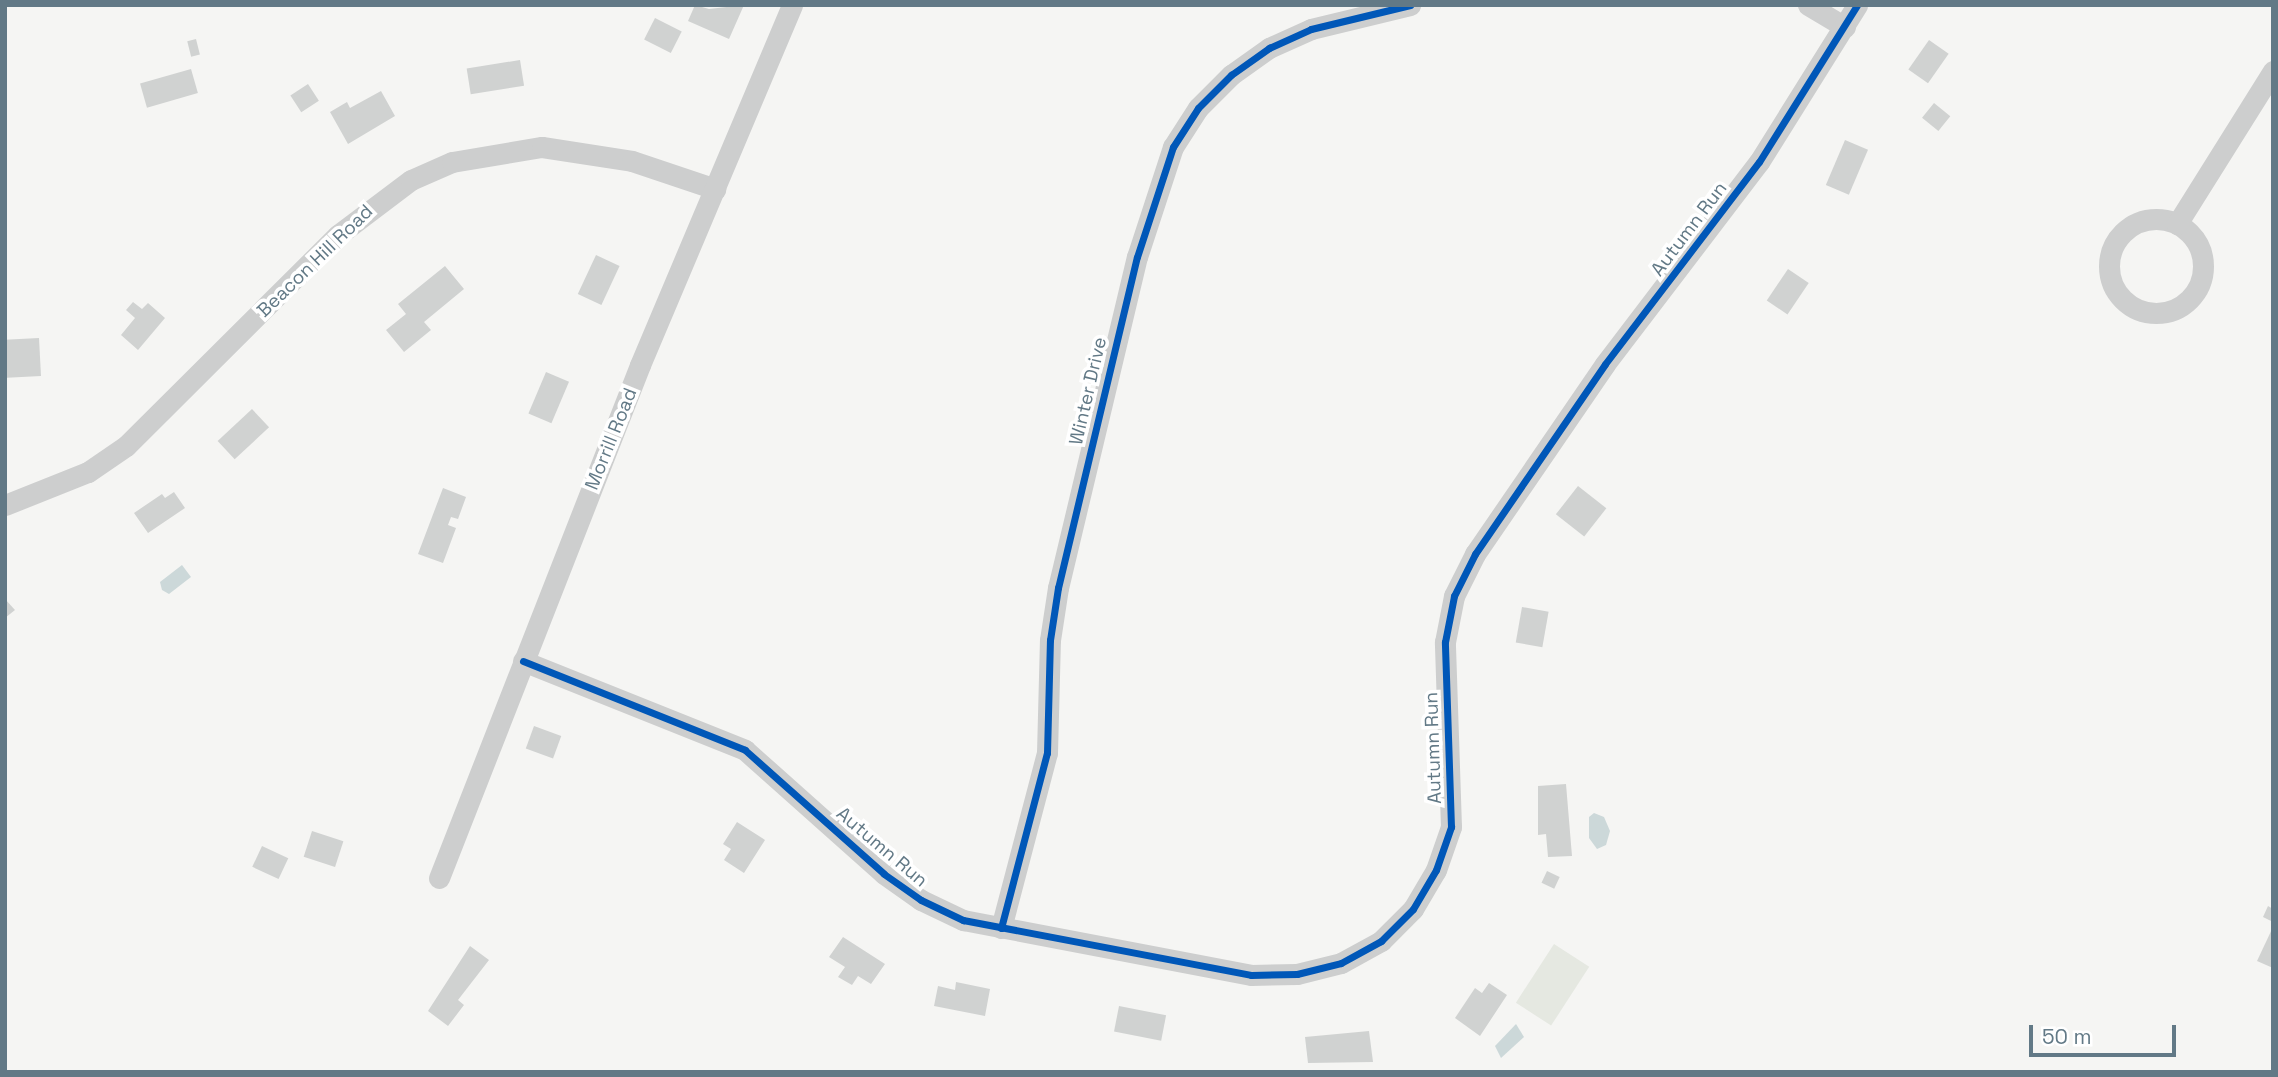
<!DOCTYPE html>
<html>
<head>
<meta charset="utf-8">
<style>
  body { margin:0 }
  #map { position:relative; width:2278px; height:1077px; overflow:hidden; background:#f5f5f3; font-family:"Space Grotesk",sans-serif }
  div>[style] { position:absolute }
  .green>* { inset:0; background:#e5e8e1; transform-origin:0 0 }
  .water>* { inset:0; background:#ccd8d9 }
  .building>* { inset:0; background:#d0d2d1; transform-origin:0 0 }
  .street>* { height:21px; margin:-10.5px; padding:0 10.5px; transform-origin:10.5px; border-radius:10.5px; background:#cdcece }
  .street>.ring { margin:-10.5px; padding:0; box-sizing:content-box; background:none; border:21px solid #cdcece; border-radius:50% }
  .cycleway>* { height:7px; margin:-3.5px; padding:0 3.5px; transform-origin:3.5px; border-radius:3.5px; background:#0057b8 }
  span { translate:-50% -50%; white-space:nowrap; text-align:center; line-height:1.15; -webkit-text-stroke:7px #fff; paint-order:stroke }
  .street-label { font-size:19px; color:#627986 }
  .frame { position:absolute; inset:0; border:7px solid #627986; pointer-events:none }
  .scale { position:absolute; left:2029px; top:1025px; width:147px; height:32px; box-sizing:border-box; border:4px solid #627986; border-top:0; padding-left:9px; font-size:21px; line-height:24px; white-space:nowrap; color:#627986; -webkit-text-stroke:5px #fff; paint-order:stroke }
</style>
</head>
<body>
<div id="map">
  <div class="green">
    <i style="left:1554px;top:944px;width:42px;height:70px;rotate:33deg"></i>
  </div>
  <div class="water">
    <i style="clip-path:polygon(182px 565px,191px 577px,169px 594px,162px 590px,160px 582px)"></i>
    <i style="clip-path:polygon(1594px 813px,1604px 817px,1610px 831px,1606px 845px,1597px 849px,1589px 838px,1589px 817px)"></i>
    <i style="clip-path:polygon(1516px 1024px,1524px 1037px,1501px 1058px,1495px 1046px)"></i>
  </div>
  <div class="building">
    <i style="clip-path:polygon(695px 5px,709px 9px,744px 5px,729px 39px,688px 21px)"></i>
    <i style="left:655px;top:18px;width:30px;height:24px;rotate:27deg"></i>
    <i style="left:196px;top:39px;width:16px;height:9px;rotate:76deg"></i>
    <i style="left:1929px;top:40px;width:24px;height:36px;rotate:35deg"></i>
    <i style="left:520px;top:60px;width:26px;height:54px;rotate:81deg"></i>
    <i style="left:191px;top:69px;width:25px;height:53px;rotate:74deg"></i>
    <i style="left:308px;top:84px;width:20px;height:21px;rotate:57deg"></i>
    <i style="clip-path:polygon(381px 91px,395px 116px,348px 144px,330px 112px,347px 102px,350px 108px)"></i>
    <i style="left:1934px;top:103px;width:21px;height:19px;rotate:39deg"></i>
    <i style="left:1845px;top:140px;width:25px;height:49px;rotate:23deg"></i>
    <i style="left:596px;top:255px;width:26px;height:43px;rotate:25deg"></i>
    <i style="clip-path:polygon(445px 266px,464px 289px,424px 322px,431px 330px,404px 352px,386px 330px,406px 314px,398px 304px)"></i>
    <i style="left:1788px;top:269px;width:25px;height:38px;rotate:34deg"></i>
    <i style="clip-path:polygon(133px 302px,142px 309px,148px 303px,165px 318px,138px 350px,121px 335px,135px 318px,126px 310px)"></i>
    <i style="left:39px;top:338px;width:38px;height:34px;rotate:87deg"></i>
    <i style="left:546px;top:372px;width:25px;height:45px;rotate:23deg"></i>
    <i style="left:252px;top:409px;width:25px;height:47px;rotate:47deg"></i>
    <i style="left:1578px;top:486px;width:36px;height:36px;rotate:38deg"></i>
    <i style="clip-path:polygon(443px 488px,466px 497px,458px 519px,451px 517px,448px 525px,456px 528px,443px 563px,418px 554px)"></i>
    <i style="clip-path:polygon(174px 492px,185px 508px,148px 533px,134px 513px,162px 494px,165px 498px)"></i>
    <i style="clip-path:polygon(5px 599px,15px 610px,5px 618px)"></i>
    <i style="left:1522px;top:607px;width:27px;height:36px;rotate:10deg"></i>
    <i style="left:534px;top:726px;width:29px;height:24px;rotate:20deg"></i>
    <i style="clip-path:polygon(1566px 784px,1572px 856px,1548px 857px,1546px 834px,1538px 835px,1538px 786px)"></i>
    <i style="clip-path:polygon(737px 822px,765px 840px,744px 873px,724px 860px,731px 849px,723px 844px)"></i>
    <i style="left:312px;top:831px;width:33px;height:27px;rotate:18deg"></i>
    <i style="left:262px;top:846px;width:29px;height:23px;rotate:25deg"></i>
    <i style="left:1547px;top:871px;width:14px;height:13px;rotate:25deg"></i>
    <i style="clip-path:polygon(2268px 906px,2273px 909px,2273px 922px,2263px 917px)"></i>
    <i style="clip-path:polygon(2273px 927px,2273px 968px,2257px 961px)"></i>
    <i style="clip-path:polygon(843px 937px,885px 964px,871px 984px,858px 976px,852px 985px,838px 977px,845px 967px,829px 957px)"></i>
    <i style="clip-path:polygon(470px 946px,489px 960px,458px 1000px,464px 1005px,448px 1026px,428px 1011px)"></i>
    <i style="clip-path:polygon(956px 982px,990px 989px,985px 1016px,934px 1006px,938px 986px,955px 990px)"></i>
    <i style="clip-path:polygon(1489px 983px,1507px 995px,1480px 1036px,1455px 1018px,1475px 988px,1482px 993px)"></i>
    <i style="left:1119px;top:1006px;width:48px;height:26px;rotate:11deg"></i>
    <i style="clip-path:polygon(1369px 1031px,1373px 1062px,1308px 1063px,1305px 1037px)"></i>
  </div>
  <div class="street">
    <i style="left:1808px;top:5px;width:43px;rotate:30.7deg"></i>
    <i class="ring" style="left:2109px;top:219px;width:73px;height:73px"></i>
    <i style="left:2177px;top:224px;width:181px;rotate:-57.9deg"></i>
    <i style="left:5px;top:505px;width:89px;rotate:-21.7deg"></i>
    <i style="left:88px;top:472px;width:46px;rotate:-34.4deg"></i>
    <i style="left:126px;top:446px;width:299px;rotate:-44.9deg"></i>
    <i style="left:338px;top:235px;width:91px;rotate:-37deg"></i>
    <i style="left:411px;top:180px;width:45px;rotate:-23.7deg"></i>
    <i style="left:452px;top:162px;width:91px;rotate:-9.5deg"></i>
    <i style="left:542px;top:147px;width:91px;rotate:8.8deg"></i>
    <i style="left:632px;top:161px;width:88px;rotate:18.6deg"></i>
    <i style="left:523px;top:661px;width:239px;rotate:21.8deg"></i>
    <i style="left:745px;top:750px;width:186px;rotate:41.7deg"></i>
    <i style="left:884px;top:874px;width:45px;rotate:35.1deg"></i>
    <i style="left:921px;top:900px;width:47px;rotate:25.5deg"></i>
    <i style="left:963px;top:920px;width:293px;rotate:10.8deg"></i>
    <i style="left:1251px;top:975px;width:46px;rotate:-1.2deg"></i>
    <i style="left:1297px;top:974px;width:45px;rotate:-14deg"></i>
    <i style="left:1341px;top:963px;width:46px;rotate:-28.8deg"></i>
    <i style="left:1381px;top:941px;width:45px;rotate:-45deg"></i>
    <i style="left:1413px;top:909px;width:45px;rotate:-59.5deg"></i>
    <i style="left:1436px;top:870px;width:46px;rotate:-70.8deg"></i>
    <i style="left:1451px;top:827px;width:185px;rotate:-91.9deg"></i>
    <i style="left:1445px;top:642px;width:47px;rotate:-78.9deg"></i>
    <i style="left:1454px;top:596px;width:47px;rotate:-63.4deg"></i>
    <i style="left:1475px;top:554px;width:230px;rotate:-55.6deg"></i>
    <i style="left:1605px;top:364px;width:254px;rotate:-52.7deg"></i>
    <i style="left:1759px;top:162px;width:185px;rotate:-58deg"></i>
    <i style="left:439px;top:878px;width:551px;rotate:-68.6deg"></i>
    <i style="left:640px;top:365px;width:391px;rotate:-67.1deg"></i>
    <i style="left:1001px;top:928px;width:181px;rotate:-75.3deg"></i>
    <i style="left:1047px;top:753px;width:113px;rotate:-88.5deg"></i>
    <i style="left:1050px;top:640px;width:53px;rotate:-81.3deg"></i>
    <i style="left:1058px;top:588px;width:340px;rotate:-76.6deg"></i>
    <i style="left:1137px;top:257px;width:116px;rotate:-71.9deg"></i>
    <i style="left:1173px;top:147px;width:46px;rotate:-57.3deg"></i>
    <i style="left:1198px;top:108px;width:47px;rotate:-45deg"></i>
    <i style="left:1231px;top:75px;width:47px;rotate:-35.4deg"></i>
    <i style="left:1269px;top:48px;width:46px;rotate:-24.3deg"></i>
    <i style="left:1311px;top:29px;width:102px;rotate:-13.6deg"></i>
  </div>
  <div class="cycleway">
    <i style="left:523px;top:661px;width:239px;rotate:21.8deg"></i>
    <i style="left:745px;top:750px;width:186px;rotate:41.7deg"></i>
    <i style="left:884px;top:874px;width:45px;rotate:35.1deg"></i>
    <i style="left:921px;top:900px;width:47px;rotate:25.5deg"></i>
    <i style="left:963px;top:920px;width:293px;rotate:10.8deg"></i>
    <i style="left:1251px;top:975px;width:46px;rotate:-1.2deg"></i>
    <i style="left:1297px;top:974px;width:45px;rotate:-14deg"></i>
    <i style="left:1341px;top:963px;width:46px;rotate:-28.8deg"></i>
    <i style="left:1381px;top:941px;width:45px;rotate:-45deg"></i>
    <i style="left:1413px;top:909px;width:45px;rotate:-59.5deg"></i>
    <i style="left:1436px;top:870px;width:46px;rotate:-70.8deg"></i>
    <i style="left:1451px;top:827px;width:185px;rotate:-91.9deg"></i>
    <i style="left:1445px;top:642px;width:47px;rotate:-78.9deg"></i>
    <i style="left:1454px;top:596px;width:47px;rotate:-63.4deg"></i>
    <i style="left:1475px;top:554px;width:230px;rotate:-55.6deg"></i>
    <i style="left:1605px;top:364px;width:254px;rotate:-52.7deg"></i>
    <i style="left:1759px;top:162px;width:185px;rotate:-58deg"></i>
    <i style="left:1001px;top:928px;width:181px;rotate:-75.3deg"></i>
    <i style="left:1047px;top:753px;width:113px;rotate:-88.5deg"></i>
    <i style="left:1050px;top:640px;width:53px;rotate:-81.3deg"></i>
    <i style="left:1058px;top:588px;width:340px;rotate:-76.6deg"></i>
    <i style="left:1137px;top:257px;width:116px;rotate:-71.9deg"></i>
    <i style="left:1173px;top:147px;width:46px;rotate:-57.3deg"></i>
    <i style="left:1198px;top:108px;width:47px;rotate:-45deg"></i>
    <i style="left:1231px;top:75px;width:47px;rotate:-35.4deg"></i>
    <i style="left:1269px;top:48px;width:46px;rotate:-24.3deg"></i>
    <i style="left:1311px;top:29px;width:102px;rotate:-13.6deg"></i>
  </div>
  <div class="street-label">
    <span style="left:1689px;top:229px;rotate:-53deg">Autumn Run</span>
    <span style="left:315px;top:261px;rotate:-44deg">Beacon Hill Road</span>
    <span style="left:1088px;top:391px;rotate:-77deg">Winter Drive</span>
    <span style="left:611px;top:439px;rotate:-68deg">Morrill Road</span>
    <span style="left:1433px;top:748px;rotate:-92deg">Autumn Run</span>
    <span style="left:882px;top:847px;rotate:40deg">Autumn Run</span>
  </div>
  <div class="frame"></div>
  <div class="scale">50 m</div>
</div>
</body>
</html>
